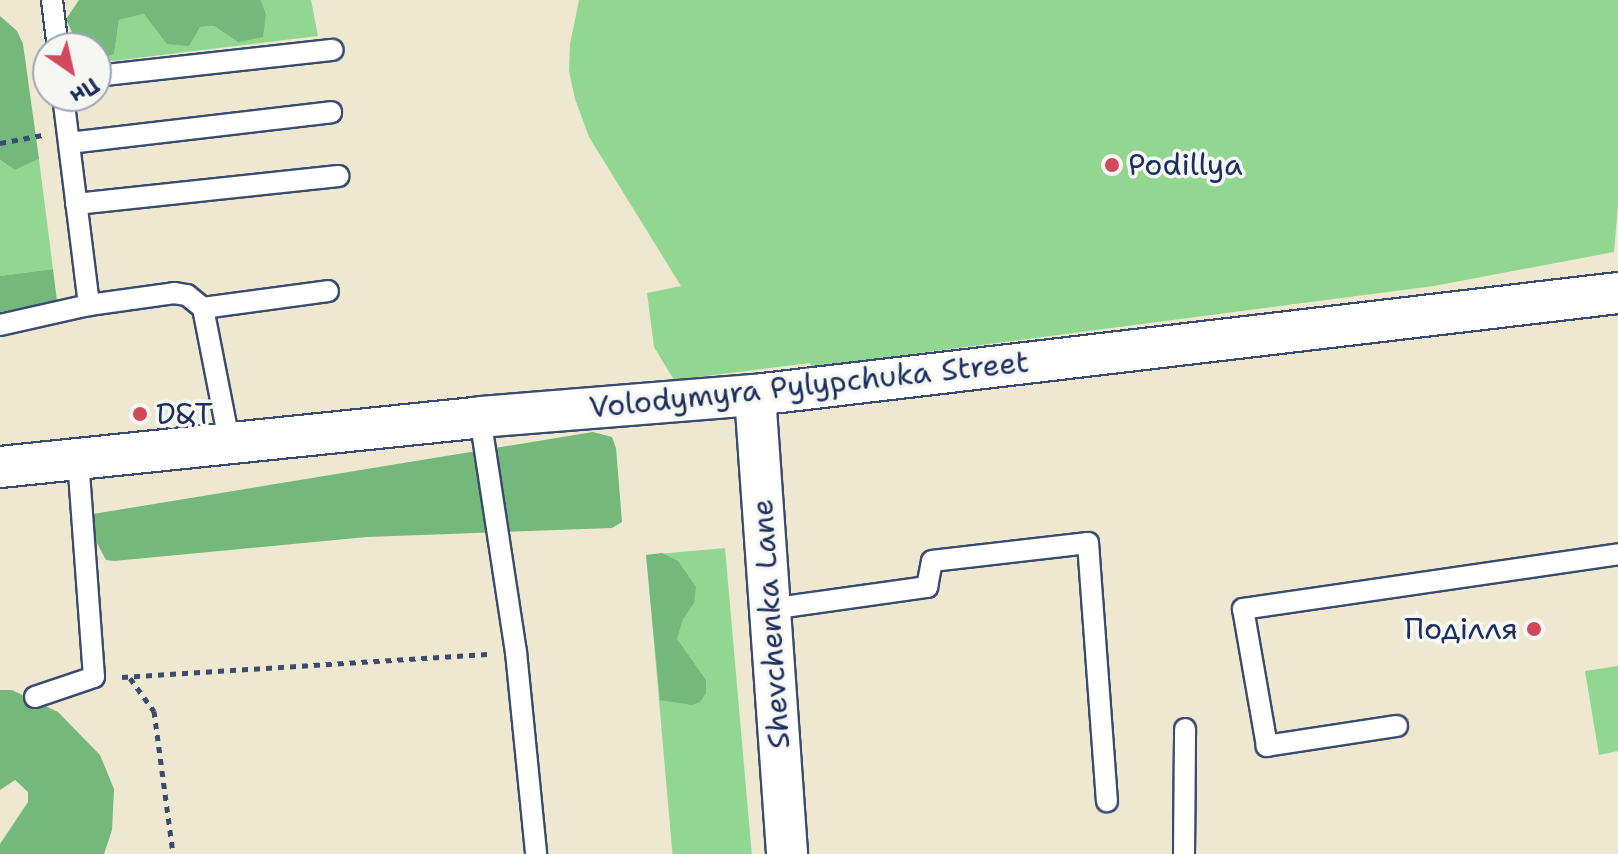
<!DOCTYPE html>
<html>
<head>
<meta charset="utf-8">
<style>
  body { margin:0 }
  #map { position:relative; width:1618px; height:854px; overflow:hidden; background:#ede8cf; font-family:"Shantell Sans",sans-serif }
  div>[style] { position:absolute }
  .green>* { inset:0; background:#92d791; transform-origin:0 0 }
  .forest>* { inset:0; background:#75b87b }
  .path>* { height:5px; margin-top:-2.5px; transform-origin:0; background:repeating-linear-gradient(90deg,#3a4b6f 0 6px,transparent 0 12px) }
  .roads { filter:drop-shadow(2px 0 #3a4b6f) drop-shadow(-2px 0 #3a4b6f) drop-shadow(0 2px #3a4b6f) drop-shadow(0 -2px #3a4b6f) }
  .service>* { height:20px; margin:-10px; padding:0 10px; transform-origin:10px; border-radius:10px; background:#fff }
  .minor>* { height:40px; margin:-20px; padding:0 20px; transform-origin:20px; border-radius:20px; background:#fff }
  .dots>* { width:22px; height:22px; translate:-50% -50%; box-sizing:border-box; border:4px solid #f6f6f2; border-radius:50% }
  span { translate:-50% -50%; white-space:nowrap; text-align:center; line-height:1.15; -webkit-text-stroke:7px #f6f6f2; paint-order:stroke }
  .poi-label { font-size:30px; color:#1b2f5e }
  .left { translate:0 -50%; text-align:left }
  .right { translate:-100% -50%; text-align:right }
  .street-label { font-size:30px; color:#1b2f5e }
  .north { position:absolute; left:32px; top:32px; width:80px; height:80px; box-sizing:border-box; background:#f6f6f2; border:2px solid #9ea6b7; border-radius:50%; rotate:146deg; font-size:22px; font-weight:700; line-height:32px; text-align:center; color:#1b2f5e }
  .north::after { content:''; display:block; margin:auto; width:28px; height:36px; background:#d1495b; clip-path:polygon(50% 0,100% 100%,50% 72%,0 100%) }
</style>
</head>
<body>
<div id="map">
  <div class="green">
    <i style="clip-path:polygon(261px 0,311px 0,318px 36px,96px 63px,114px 53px,119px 20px,144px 14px,200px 27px,214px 26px,238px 42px,266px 14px)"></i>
    <i style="clip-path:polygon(579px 0,1618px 0,1618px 205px,1614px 252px,1434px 286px,812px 367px,810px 363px,674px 380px,654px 347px,647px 293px,681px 286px,589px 137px,575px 99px,569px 71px,570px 44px)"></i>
    <i style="clip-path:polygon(39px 159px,53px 269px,0 276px,0 160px,15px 170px)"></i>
    <i style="left:725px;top:548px;width:307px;height:79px;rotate:85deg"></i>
    <i style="clip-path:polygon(1618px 666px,1618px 751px,1599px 755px,1585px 671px)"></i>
  </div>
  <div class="forest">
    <i style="clip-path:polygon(79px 0,261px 0,266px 14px,263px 37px,238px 42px,214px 26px,200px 27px,189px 46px,167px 44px,144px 14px,119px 20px,114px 54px,96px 60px,96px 48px,79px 48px,66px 19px)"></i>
    <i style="clip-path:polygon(0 16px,17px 31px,23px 44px,39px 159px,15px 170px,0 160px)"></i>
    <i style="clip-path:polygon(53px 269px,57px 301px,0 312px,0 276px)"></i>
    <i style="clip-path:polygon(593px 432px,612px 437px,616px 448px,622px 522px,612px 528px,367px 537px,114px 561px,106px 560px,88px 526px,93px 514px)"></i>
    <i style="clip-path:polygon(662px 553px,678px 561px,696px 587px,694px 603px,683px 619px,677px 639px,706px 680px,706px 693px,700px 702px,692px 705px,660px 700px,646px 555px)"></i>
    <i style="clip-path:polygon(0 690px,12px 690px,58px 712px,100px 755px,114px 789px,112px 830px,104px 854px,0 854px,0 844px,28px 802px,28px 792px,15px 780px,0 790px)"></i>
  </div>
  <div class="path">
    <i style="left:0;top:143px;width:43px;rotate:-10.8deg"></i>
    <i style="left:122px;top:677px;width:366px;rotate:-3.6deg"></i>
    <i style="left:130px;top:678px;width:41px;rotate:54deg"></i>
    <i style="left:154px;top:711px;width:144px;rotate:82.4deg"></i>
  </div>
  <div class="roads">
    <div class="service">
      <i style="left:52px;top:0;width:48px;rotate:82.9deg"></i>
      <i style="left:96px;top:76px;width:238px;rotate:-6.3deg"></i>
      <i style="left:63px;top:96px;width:211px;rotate:82.9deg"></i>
      <i style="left:69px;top:143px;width:264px;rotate:-6.7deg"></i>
      <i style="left:76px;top:204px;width:264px;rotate:-6.1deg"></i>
      <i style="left:203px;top:308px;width:126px;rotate:-7.7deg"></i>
      <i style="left:0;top:325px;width:91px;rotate:-12.7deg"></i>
      <i style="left:89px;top:305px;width:86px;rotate:-8deg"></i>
      <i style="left:174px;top:293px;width:13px;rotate:9deg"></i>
      <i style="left:187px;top:295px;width:21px;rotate:39deg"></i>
      <i style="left:203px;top:308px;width:136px;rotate:78.9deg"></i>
      <i style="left:480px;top:417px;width:238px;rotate:81.3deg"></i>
      <i style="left:516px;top:652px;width:203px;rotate:84.3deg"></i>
      <i style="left:770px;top:609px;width:159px;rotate:-8deg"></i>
      <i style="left:927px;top:587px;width:26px;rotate:-79deg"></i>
      <i style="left:932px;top:561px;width:157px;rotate:-6.6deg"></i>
      <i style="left:1088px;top:543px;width:259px;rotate:85.8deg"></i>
      <i style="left:35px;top:697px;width:62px;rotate:-18.7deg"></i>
      <i style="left:94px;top:677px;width:221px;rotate:-94.2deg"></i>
      <i style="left:1397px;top:726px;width:132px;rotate:171.3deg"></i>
      <i style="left:1267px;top:746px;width:139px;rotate:-99.9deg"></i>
      <i style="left:1243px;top:609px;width:379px;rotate:-8.3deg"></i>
      <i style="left:1184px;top:854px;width:125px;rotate:-89.5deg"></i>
    </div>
    <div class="minor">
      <i style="left:755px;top:395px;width:460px;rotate:86deg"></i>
      <i style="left:0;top:467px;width:483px;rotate:-5.9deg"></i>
      <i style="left:480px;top:417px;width:276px;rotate:-4.6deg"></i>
      <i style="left:755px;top:395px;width:869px;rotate:-6.74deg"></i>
    </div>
  </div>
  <div class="dots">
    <i style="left:1112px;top:165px;background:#d1495b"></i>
    <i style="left:140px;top:414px;background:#d1495b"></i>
    <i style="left:1534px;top:629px;background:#d1495b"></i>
  </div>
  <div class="poi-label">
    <span class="left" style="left:1128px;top:165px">Podillya</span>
    <span class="left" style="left:156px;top:414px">D&amp;T</span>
    <span class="right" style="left:1518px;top:629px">Поділля</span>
  </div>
  <div class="street-label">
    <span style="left:809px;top:385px;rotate:-6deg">Volodymyra Pylypchuka Street</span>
    <span style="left:771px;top:624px;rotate:-94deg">Shevchenka Lane</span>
  </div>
  <div class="north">Пн</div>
</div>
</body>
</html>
